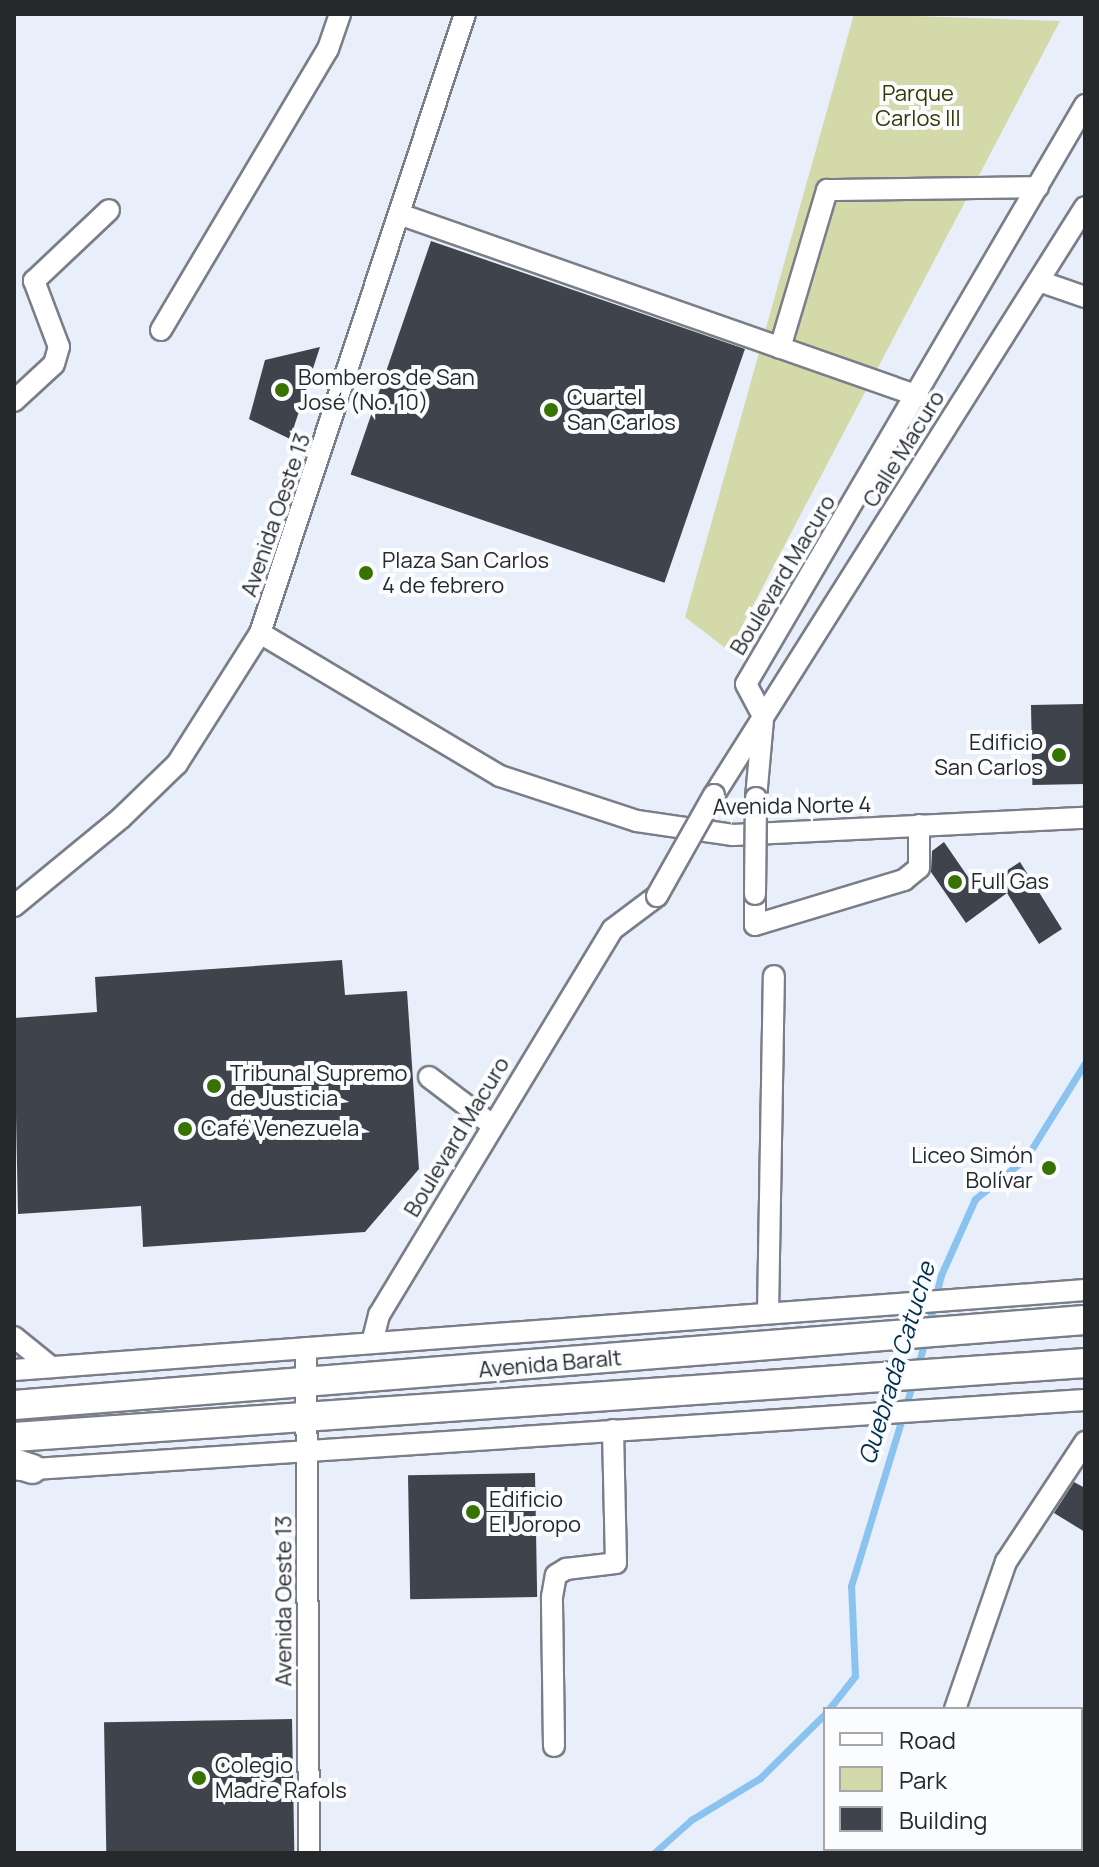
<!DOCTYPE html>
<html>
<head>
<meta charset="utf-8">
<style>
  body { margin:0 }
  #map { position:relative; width:1099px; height:1867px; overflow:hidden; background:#e9effa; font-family:Manrope,sans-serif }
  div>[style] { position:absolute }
  .green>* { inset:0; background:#d3d9a9 }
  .stream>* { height:7px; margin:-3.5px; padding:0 3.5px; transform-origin:3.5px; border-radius:3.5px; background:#8ac2f0 }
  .building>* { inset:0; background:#3f434c; transform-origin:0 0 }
  .roads { filter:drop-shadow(2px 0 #7a7e88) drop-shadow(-2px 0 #7a7e88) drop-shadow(0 2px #7a7e88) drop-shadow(0 -2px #7a7e88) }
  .street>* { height:20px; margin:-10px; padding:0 10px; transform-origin:10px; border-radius:10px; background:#fff }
  .secondary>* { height:28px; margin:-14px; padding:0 14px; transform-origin:14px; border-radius:14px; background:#fff }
  .bridges { filter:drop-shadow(2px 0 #7a7e88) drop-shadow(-2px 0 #7a7e88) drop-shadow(0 2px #7a7e88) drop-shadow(0 -2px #7a7e88) }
  .street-bridge>* { height:20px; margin:-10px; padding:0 10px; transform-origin:10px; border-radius:10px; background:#fff }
  .dots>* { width:22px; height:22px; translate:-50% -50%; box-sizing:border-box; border:4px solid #fbfcfe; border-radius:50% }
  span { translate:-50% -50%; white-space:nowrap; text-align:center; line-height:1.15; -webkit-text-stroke:8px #fbfcfe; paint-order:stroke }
  .park-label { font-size:22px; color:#353802 }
  .poi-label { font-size:22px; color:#26282c }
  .left { translate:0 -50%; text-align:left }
  .right { translate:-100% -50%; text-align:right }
  .street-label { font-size:22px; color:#26282c }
  .water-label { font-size:24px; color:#022f4d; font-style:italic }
  .frame { position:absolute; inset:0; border:16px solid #26282c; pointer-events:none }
  .legend { position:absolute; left:823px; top:1707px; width:260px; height:144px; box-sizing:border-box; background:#fbfcfe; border:2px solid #a6a7aa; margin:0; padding:10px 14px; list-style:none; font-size:24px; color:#26282c }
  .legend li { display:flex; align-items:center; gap:16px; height:40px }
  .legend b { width:40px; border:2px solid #a6a7aa }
</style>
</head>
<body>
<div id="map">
  <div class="green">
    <i style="clip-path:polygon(854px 14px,1060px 21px,729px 651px,685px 617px)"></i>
  </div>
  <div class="stream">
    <i style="left:928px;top:1327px;width:54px;rotate:-76deg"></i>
    <i style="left:941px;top:1275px;width:83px;rotate:-65.9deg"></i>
    <i style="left:975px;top:1199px;width:65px;rotate:-38.8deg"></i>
    <i style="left:1026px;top:1158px;width:112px;rotate:-58.2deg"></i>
    <i style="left:918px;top:1366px;width:28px;rotate:-75deg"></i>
    <i style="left:829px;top:1709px;width:42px;rotate:-51.8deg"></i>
    <i style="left:855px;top:1676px;width:90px;rotate:-92.5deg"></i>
    <i style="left:851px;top:1586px;width:213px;rotate:-73.1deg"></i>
    <i style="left:654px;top:1853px;width:50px;rotate:-41.7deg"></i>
    <i style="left:691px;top:1820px;width:81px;rotate:-31.3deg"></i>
    <i style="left:760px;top:1778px;width:91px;rotate:-44.6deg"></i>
  </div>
  <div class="building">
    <i style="left:431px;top:241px;width:332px;height:247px;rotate:19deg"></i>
    <i style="clip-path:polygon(320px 347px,290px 439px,249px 419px,265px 360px)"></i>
    <i style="left:1084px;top:704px;width:80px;height:53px;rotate:89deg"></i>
    <i style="clip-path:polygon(944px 842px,977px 890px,1020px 862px,1062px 929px,1039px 944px,1007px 893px,966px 923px,931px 872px,932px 851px)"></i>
    <i style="clip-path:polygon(342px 960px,345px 995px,407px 991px,419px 1169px,365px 1232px,143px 1247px,141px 1206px,18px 1214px,14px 1018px,97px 1012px,95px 977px)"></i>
    <i style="left:535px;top:1473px;width:124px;height:127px;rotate:89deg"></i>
    <i style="clip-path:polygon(1074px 1482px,1085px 1488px,1085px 1532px,1054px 1513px)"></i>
    <i style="left:292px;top:1719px;width:134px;height:188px;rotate:89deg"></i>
  </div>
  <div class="roads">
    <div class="street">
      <i style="left:399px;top:214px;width:550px;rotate:19.32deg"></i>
      <i style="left:1039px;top:281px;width:49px;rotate:19.2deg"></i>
      <i style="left:161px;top:330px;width:327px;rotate:-59.3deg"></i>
      <i style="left:328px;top:49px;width:37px;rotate:-71deg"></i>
      <i style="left:780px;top:348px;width:165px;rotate:-73.4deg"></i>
      <i style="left:827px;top:190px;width:211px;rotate:-0.8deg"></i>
      <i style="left:14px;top:401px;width:54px;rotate:-42.8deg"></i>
      <i style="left:54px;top:364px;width:18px;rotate:-74deg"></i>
      <i style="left:59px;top:347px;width:71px;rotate:-110.7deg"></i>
      <i style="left:34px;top:281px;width:103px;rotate:-43.4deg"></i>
      <i style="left:260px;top:633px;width:279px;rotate:30.8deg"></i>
      <i style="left:500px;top:776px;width:144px;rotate:18.2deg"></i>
      <i style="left:637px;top:821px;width:97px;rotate:8.3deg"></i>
      <i style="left:733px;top:835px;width:352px;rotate:-2.8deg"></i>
      <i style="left:763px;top:716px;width:36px;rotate:-118deg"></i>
      <i style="left:746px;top:684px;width:671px;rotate:-59.65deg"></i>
      <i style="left:714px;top:795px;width:695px;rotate:-57.75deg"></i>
      <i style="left:756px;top:798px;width:78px;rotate:-84.9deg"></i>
      <i style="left:755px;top:894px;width:31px;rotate:90deg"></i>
      <i style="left:755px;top:925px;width:156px;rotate:-16.8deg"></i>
      <i style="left:904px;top:880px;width:19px;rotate:-39deg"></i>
      <i style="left:919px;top:868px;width:43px;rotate:-90deg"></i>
      <i style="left:14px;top:906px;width:139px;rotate:-39.4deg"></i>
      <i style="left:121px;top:818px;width:78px;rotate:-44deg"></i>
      <i style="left:177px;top:764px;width:155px;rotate:-57.6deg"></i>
      <i style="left:260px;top:633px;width:652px;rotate:-71.68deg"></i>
      <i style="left:429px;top:1077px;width:78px;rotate:37.2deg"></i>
      <i style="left:768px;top:1313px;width:337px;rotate:-89deg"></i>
      <i style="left:14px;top:1337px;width:48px;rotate:39deg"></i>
      <i style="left:372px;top:1343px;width:29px;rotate:-76deg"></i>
      <i style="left:379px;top:1315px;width:451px;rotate:-58.8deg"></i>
      <i style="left:613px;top:929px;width:55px;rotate:-36.9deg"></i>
      <i style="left:306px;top:1348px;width:505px;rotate:89.66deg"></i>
      <i style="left:14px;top:1370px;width:1074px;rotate:-4.27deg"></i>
      <i style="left:19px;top:1470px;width:1068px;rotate:-3.76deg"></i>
      <i style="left:955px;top:1709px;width:156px;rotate:-70.9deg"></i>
      <i style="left:1006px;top:1562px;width:144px;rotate:-56.6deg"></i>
      <i style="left:554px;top:1746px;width:149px;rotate:-90.8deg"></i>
      <i style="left:552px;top:1597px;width:22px;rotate:-80deg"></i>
      <i style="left:556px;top:1575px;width:12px;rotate:-31deg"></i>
      <i style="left:566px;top:1569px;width:50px;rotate:-6.8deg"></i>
      <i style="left:616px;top:1563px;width:133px;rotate:-91.3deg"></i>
      <i style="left:922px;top:1853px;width:4px;rotate:-76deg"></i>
    </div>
    <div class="secondary">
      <i style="left:14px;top:1405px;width:1074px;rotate:-4.54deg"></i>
      <i style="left:14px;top:1437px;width:1074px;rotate:-3.95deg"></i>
      <i style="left:14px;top:1463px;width:19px;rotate:18deg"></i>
    </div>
  </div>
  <div class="bridges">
    <div class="street-bridge">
      <i style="left:755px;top:894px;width:96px;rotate:-89.4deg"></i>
      <i style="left:657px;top:896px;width:116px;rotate:-60.6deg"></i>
    </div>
  </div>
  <div class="dots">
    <i style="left:282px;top:390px;background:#387201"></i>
    <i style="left:551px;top:410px;background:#387201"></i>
    <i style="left:366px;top:573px;background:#387201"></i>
    <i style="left:1059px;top:755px;background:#387201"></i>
    <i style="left:955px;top:882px;background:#387201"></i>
    <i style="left:214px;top:1086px;background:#387201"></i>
    <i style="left:185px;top:1129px;background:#387201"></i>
    <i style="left:1049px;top:1168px;background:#387201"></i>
    <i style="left:473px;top:1512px;background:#387201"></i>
    <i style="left:199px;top:1778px;background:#387201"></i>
  </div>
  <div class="park-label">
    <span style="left:918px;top:106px">Parque<br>Carlos III</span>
  </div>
  <div class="poi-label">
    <span class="left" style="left:298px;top:390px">Bomberos de San<br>José (No. 10)</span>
    <span class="left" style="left:567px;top:410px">Cuartel<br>San Carlos</span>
    <span class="left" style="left:382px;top:573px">Plaza San Carlos<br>4 de febrero</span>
    <span class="right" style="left:1043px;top:755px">Edificio<br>San Carlos</span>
    <span class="left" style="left:971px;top:882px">Full Gas</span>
    <span class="left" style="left:230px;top:1086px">Tribunal Supremo<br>de Justicia</span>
    <span class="left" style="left:201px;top:1129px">Café Venezuela</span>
    <span class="right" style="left:1033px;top:1168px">Liceo Simón<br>Bolívar</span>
    <span class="left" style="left:489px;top:1512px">Edificio<br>El Joropo</span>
    <span class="left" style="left:215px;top:1778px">Colegio<br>Madre Rafols</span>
  </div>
  <div class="street-label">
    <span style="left:904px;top:449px;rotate:-58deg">Calle Macuro</span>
    <span style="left:276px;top:515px;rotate:-71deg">Avenida Oeste 13</span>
    <span style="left:783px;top:575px;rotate:-59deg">Boulevard Macuro</span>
    <span style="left:792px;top:806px;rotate:-1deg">Avenida Norte 4</span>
    <span style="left:457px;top:1137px;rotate:-59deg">Boulevard Macuro</span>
    <span style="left:550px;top:1364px;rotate:-5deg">Avenida Baralt</span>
    <span style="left:284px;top:1601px;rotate:-90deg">Avenida Oeste 13</span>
  </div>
  <div class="water-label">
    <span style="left:896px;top:1363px;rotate:-73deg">Quebrada Catuche</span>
  </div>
  <div class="frame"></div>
  <ul class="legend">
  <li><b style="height:10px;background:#fff"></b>Road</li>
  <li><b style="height:22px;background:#d3d9a9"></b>Park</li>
  <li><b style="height:22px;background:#3f434c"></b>Building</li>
  </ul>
</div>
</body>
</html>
